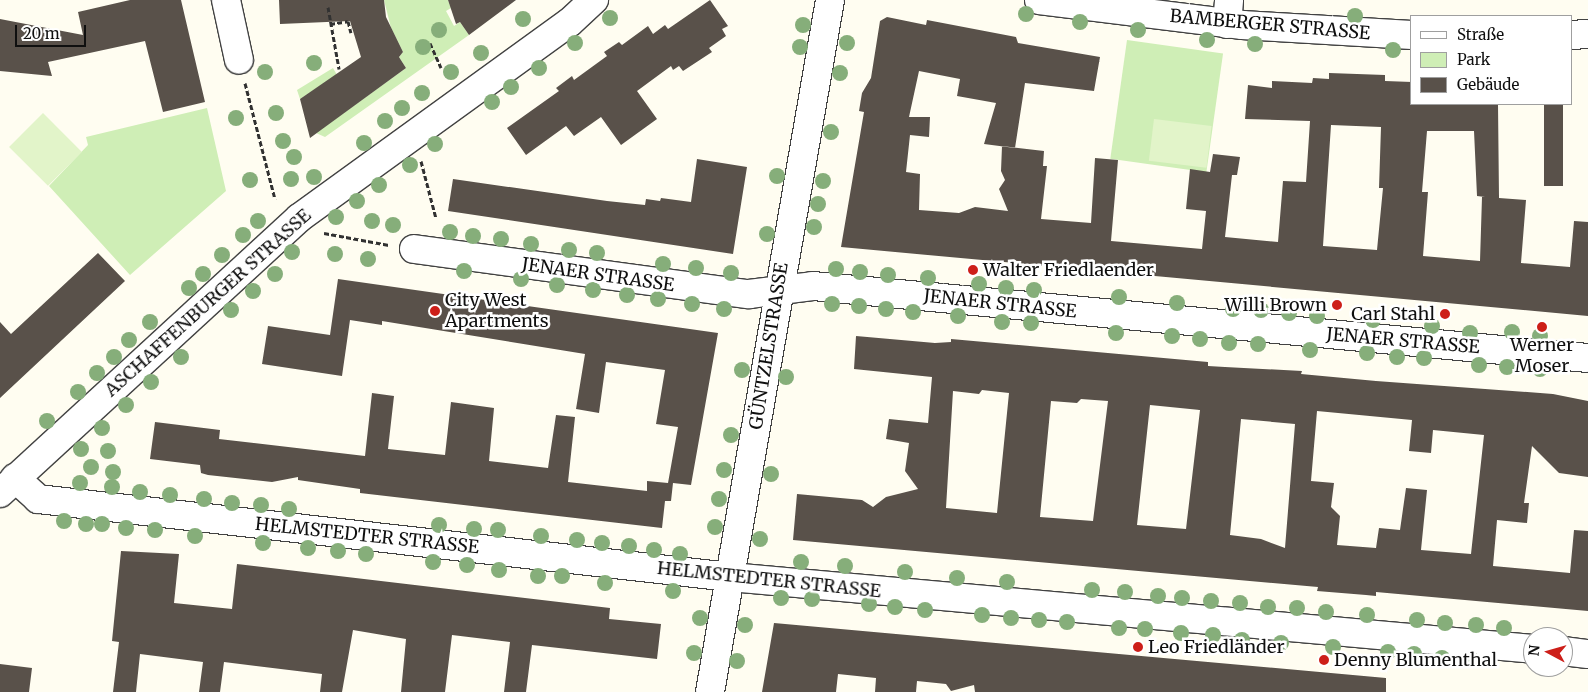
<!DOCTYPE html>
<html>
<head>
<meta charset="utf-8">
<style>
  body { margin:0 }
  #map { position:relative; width:1588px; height:692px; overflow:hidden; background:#fffdf1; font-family:Merriweather,serif }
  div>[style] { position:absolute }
  .green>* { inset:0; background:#cfeeb6; transform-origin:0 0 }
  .pitch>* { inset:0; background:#e2f4c9; transform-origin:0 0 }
  .building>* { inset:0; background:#59514a; transform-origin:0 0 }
  .path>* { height:3px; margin-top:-1.5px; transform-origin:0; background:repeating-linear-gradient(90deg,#313131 0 5px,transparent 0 7.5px) }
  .roads { filter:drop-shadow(1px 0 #424242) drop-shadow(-1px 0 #424242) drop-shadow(0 1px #424242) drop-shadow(0 -1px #424242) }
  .minor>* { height:28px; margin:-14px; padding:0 14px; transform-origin:14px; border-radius:14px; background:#fff }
  .trees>* { width:16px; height:16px; margin:-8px; border-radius:50%; background:#86ae7a }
  .dots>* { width:14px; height:14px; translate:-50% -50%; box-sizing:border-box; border:2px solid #fff; border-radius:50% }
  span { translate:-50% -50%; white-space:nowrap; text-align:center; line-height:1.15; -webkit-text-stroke:5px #fff; paint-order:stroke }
  .street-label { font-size:18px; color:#0f0f0f }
  .poi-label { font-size:18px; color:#0f0f0f }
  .left { translate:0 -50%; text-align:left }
  .right { translate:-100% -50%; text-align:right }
  .legend { position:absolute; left:1410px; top:15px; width:162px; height:90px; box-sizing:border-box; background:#fff; border:1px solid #9f9f9f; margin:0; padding:6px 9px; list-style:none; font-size:15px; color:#0f0f0f }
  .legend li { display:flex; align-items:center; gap:10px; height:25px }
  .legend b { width:25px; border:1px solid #9f9f9f }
  .north { position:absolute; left:1523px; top:627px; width:50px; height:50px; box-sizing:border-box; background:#fff; border:1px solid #9f9f9f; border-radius:50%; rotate:276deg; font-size:14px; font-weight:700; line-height:20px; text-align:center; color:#0f0f0f }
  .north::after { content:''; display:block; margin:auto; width:18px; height:22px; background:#cd1f19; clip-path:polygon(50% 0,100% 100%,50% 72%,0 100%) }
  .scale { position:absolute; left:15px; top:25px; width:71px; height:22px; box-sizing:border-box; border:2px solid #0f0f0f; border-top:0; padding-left:6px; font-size:15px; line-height:18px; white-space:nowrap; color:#0f0f0f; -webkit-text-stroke:4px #fff; paint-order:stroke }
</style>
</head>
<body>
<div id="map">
  <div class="green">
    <i style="clip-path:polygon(384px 0,448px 0,451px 8px,446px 11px,454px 26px,460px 22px,469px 35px,325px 137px,316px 133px,406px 68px,399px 57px,403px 52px,391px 28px)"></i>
    <i style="left:1127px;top:40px;width:97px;height:120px;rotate:8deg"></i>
    <i style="clip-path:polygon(333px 68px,337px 75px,300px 99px,297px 90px)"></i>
    <i style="clip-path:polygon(207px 108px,226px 191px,130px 275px,49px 186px,88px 145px,86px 137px)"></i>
  </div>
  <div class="pitch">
    <i style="left:43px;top:113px;width:55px;height:48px;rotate:45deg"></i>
    <i style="left:1154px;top:119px;width:58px;height:42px;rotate:7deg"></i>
  </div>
  <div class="building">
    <i style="clip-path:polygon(130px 0,181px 0,205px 102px,163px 112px,145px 41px,48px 62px,52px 76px,0 71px,0 19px,83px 35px,78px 12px)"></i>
    <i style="clip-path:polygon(279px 0,384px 0,386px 17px,403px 52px,399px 57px,406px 68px,310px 138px,300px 99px,361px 57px,350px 21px,280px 24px)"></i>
    <i style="clip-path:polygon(448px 0,516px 0,469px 35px,460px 22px,456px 24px)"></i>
    <i style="clip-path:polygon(710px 0,728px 26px,722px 29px,726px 36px,709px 48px,712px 52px,683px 71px,679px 66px,673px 70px,671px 66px,637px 91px,657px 119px,621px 145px,601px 117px,574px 136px,566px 126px,526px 155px,507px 128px,559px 91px,556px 88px,572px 76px,574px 80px,607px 56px,604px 52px,619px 42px,622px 45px,648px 26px,653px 34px,665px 25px,668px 29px)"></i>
    <i style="clip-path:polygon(evenodd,887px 17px,926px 25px,927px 20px,1016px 37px,1018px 43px,1100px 57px,1094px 91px,1025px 83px,1015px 148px,984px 144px,996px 103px,957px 96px,960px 79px,919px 71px,909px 117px,930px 117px,929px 137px,910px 135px,906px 172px,920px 174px,919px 210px,959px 213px,975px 207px,1008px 211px,999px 189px,1005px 180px,1001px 171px,1002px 146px,1044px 151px,1043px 166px,1047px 166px,1041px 219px,1091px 223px,1095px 158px,1118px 160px,1111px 241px,1202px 249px,1206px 211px,1186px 209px,1190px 169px,1210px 172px,1213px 154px,1240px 157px,1237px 175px,1232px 175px,1225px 237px,1278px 242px,1283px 181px,1306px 182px,1310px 121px,1245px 119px,1248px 85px,1272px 88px,1272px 81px,1312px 83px,1313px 78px,1329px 79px,1329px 73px,1385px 75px,1385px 81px,1412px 82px,1412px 104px,1498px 104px,1499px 198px,1526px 200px,1521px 263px,1570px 267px,1574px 221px,1588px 222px,1588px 316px,841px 247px,864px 112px,859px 111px,862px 93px,871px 78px,880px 21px,887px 17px,1331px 125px,1381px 127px,1379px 188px,1383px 188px,1377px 250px,1323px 246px,1331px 125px,887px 17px,1427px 131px,1474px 131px,1477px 196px,1485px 197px,1482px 197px,1480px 261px,1423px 256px,1428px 192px,1422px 192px,1427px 131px)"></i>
    <i style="left:1544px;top:104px;width:19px;height:82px"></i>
    <i style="clip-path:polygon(697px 159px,747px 167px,733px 254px,448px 211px,453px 179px,607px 201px,645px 205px,646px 199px,660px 201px,661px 198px,691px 202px)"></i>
    <i style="clip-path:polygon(98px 253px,125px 281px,0 398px,0 322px,11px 334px)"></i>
    <i style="clip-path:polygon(338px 279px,718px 333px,691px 485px,673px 483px,671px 501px,665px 501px,662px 528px,360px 493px,360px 489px,298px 480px,298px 477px,272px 482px,208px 475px,201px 473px,200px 465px,150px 459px,155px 422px,220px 430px,219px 439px,365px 456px,372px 393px,394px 396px,388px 449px,445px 455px,451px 402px,494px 408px,489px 461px,548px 468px,556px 415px,575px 417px,568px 482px,647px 491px,647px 481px,668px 483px,678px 427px,656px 424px,665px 370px,606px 362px,599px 413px,576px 409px,585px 354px,382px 321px,382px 325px,350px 320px,342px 376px,262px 364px,268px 326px,330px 335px)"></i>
    <i style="clip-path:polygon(evenodd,856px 336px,935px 343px,951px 342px,951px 339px,1208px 362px,1208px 366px,1225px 367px,1302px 371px,1301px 374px,1376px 381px,1553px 394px,1588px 401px,1588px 477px,1559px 473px,1532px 446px,1524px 503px,1529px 503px,1527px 523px,1497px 520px,1493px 566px,1570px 573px,1574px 530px,1588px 531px,1588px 611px,1376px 592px,1376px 596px,1366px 595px,1317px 591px,1318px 587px,793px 540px,797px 494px,862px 500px,873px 507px,886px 497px,918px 489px,905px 471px,909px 443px,886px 439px,889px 419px,928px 423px,932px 377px,854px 369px,856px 336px,982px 390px,1009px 393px,997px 513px,946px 508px,953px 391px,979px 394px,982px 390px,856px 336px,1081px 399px,1108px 401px,1093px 521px,1040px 517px,1051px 401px,1077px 403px,1081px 399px,856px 336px,1150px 405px,1200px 410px,1186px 529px,1137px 525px,1150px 405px,856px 336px,1317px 411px,1412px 420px,1409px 451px,1431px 453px,1433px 430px,1484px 435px,1471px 554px,1421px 550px,1427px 490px,1406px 488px,1400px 530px,1379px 528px,1376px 548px,1337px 545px,1340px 516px,1331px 507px,1334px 483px,1311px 481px,1317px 411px,856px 336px,1241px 419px,1295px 424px,1285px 548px,1261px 539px,1230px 535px,1241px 419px)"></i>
    <i style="clip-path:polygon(121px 551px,179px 554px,174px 603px,232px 609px,237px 564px,610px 608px,609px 619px,661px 624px,657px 659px,532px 645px,526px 692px,504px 692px,510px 642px,452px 635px,445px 692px,401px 692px,406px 639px,353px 630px,342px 692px,320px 692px,322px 674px,224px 662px,220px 692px,199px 692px,203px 662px,140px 654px,136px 692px,113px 692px,119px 642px,112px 641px)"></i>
    <i style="clip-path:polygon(774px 623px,1386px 678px,1386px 692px,975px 692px,974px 685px,951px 691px,946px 684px,917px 681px,916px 692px,875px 692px,876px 678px,838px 674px,836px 692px,762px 692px)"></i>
    <i style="clip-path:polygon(0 664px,32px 668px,29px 692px,0 692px)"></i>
  </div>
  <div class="path">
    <i style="left:328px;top:7px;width:63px;rotate:79.9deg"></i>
    <i style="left:330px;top:24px;width:18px;rotate:-9deg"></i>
    <i style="left:348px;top:21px;width:12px;rotate:76deg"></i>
    <i style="left:430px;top:43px;width:27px;rotate:66deg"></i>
    <i style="left:245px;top:83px;width:120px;rotate:75.5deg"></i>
    <i style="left:421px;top:161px;width:59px;rotate:75.3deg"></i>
    <i style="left:324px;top:233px;width:66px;rotate:10.5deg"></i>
  </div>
  <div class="roads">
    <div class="minor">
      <i style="left:226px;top:0;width:61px;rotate:77.8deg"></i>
      <i style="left:1039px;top:0;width:205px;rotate:7deg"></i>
      <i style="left:1242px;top:25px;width:170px;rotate:3.4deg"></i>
      <i style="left:1227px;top:24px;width:24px;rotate:-85deg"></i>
      <i style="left:1572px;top:35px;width:16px;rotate:-4deg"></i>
      <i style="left:414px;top:249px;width:338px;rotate:7.7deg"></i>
      <i style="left:749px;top:294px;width:64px;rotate:-7.1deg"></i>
      <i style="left:813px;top:286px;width:778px;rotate:5.31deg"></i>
      <i style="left:15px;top:478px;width:31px;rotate:42deg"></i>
      <i style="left:38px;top:499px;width:696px;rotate:6.43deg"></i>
      <i style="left:730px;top:577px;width:806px;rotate:5.12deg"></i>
      <i style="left:0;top:493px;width:406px;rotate:-42.6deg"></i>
      <i style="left:299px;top:218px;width:334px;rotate:-35.9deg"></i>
      <i style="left:570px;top:22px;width:33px;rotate:-43deg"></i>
      <i style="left:1563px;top:651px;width:25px;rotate:7deg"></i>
      <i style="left:710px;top:692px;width:702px;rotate:-80.16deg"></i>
    </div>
  </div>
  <div class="trees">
    <i style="left:1026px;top:14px"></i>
    <i style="left:1355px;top:16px"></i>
    <i style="left:610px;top:18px"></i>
    <i style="left:523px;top:19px"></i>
    <i style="left:1080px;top:22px"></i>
    <i style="left:803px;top:25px"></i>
    <i style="left:439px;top:30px"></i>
    <i style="left:1138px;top:30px"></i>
    <i style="left:1207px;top:40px"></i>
    <i style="left:575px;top:43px"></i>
    <i style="left:847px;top:43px"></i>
    <i style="left:1255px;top:44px"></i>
    <i style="left:423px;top:47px"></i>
    <i style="left:800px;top:47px"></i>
    <i style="left:1393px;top:50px"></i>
    <i style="left:481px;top:53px"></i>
    <i style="left:314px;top:63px"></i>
    <i style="left:539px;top:68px"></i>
    <i style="left:265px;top:72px"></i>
    <i style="left:451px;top:72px"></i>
    <i style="left:840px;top:73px"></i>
    <i style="left:511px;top:87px"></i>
    <i style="left:422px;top:93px"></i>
    <i style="left:492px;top:102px"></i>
    <i style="left:402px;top:108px"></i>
    <i style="left:276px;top:113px"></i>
    <i style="left:236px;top:118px"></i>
    <i style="left:385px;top:121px"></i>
    <i style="left:831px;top:132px"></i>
    <i style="left:283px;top:141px"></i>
    <i style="left:364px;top:143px"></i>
    <i style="left:435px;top:144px"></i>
    <i style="left:294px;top:157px"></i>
    <i style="left:410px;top:165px"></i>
    <i style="left:777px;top:176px"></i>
    <i style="left:314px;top:177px"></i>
    <i style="left:291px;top:179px"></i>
    <i style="left:250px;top:180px"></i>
    <i style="left:823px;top:181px"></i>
    <i style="left:379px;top:185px"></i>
    <i style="left:357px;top:201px"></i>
    <i style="left:818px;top:204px"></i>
    <i style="left:336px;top:217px"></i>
    <i style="left:258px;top:221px"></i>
    <i style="left:372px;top:221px"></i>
    <i style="left:393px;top:225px"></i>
    <i style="left:814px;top:227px"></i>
    <i style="left:450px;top:232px"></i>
    <i style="left:767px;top:234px"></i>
    <i style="left:243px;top:235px"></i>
    <i style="left:473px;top:236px"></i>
    <i style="left:501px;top:239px"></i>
    <i style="left:531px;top:244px"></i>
    <i style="left:569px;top:250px"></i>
    <i style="left:292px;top:252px"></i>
    <i style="left:597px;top:253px"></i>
    <i style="left:335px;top:254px"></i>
    <i style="left:222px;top:255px"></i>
    <i style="left:368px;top:259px"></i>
    <i style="left:663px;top:264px"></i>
    <i style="left:696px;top:268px"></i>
    <i style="left:836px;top:269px"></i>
    <i style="left:464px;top:271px"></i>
    <i style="left:860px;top:272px"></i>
    <i style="left:731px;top:273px"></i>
    <i style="left:203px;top:274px"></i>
    <i style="left:275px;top:274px"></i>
    <i style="left:888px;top:275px"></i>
    <i style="left:928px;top:278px"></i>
    <i style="left:521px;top:279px"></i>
    <i style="left:979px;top:284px"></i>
    <i style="left:557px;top:285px"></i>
    <i style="left:189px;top:288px"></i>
    <i style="left:1006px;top:288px"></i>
    <i style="left:593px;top:290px"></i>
    <i style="left:1034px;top:290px"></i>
    <i style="left:253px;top:291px"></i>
    <i style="left:627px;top:295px"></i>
    <i style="left:1119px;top:297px"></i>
    <i style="left:658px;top:299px"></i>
    <i style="left:1177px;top:303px"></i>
    <i style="left:692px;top:304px"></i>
    <i style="left:832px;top:304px"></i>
    <i style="left:859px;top:306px"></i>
    <i style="left:724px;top:309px"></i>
    <i style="left:886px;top:309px"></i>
    <i style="left:1233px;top:309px"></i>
    <i style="left:231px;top:310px"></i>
    <i style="left:1261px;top:310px"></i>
    <i style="left:913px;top:312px"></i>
    <i style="left:1289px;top:313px"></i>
    <i style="left:958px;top:316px"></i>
    <i style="left:1317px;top:316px"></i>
    <i style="left:1373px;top:320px"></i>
    <i style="left:150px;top:322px"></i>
    <i style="left:1002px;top:322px"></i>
    <i style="left:1031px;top:323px"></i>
    <i style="left:1432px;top:326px"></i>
    <i style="left:1512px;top:332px"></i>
    <i style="left:1116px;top:333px"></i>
    <i style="left:1470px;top:333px"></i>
    <i style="left:1172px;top:336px"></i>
    <i style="left:1540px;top:336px"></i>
    <i style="left:1200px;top:339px"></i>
    <i style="left:129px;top:340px"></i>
    <i style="left:1229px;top:343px"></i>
    <i style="left:1258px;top:344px"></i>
    <i style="left:1310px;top:350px"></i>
    <i style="left:1367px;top:353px"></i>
    <i style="left:114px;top:357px"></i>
    <i style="left:181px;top:357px"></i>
    <i style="left:1397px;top:357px"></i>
    <i style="left:1424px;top:358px"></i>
    <i style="left:1479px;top:365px"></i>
    <i style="left:1507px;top:367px"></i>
    <i style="left:1540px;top:369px"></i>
    <i style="left:742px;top:370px"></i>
    <i style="left:97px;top:373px"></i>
    <i style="left:786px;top:377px"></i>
    <i style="left:151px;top:382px"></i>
    <i style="left:78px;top:392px"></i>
    <i style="left:126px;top:405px"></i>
    <i style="left:47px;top:421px"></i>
    <i style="left:102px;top:428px"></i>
    <i style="left:731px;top:435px"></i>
    <i style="left:81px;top:449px"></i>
    <i style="left:108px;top:451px"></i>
    <i style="left:91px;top:467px"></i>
    <i style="left:724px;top:470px"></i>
    <i style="left:113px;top:472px"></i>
    <i style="left:771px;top:474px"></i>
    <i style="left:80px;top:483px"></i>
    <i style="left:112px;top:487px"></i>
    <i style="left:140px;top:492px"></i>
    <i style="left:170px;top:495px"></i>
    <i style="left:204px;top:499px"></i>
    <i style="left:719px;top:499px"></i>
    <i style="left:232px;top:503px"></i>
    <i style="left:261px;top:505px"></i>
    <i style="left:289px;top:509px"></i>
    <i style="left:64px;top:521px"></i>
    <i style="left:86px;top:524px"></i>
    <i style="left:102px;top:524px"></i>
    <i style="left:439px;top:525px"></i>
    <i style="left:715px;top:527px"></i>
    <i style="left:126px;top:528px"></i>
    <i style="left:474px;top:529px"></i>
    <i style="left:155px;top:530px"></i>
    <i style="left:498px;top:530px"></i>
    <i style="left:195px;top:536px"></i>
    <i style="left:541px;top:536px"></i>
    <i style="left:760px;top:539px"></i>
    <i style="left:577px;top:540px"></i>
    <i style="left:263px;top:543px"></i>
    <i style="left:602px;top:543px"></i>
    <i style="left:629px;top:546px"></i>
    <i style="left:308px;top:548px"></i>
    <i style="left:654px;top:550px"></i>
    <i style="left:338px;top:551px"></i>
    <i style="left:366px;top:554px"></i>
    <i style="left:680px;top:554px"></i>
    <i style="left:433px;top:562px"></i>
    <i style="left:801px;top:562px"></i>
    <i style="left:467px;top:565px"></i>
    <i style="left:845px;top:566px"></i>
    <i style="left:499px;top:570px"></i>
    <i style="left:905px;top:572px"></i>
    <i style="left:538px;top:576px"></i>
    <i style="left:562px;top:576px"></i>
    <i style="left:957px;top:578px"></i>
    <i style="left:1007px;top:582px"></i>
    <i style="left:605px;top:583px"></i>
    <i style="left:1092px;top:590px"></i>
    <i style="left:673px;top:591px"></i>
    <i style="left:1125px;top:592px"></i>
    <i style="left:1158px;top:596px"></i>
    <i style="left:781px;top:598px"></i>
    <i style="left:1182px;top:598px"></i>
    <i style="left:812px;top:599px"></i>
    <i style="left:1211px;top:601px"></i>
    <i style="left:1240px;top:603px"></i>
    <i style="left:869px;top:604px"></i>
    <i style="left:895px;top:607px"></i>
    <i style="left:1268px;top:607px"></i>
    <i style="left:1297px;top:608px"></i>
    <i style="left:925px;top:610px"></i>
    <i style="left:1326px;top:612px"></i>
    <i style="left:982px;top:615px"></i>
    <i style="left:1367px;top:615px"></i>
    <i style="left:700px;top:618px"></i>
    <i style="left:1011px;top:618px"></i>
    <i style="left:1039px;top:620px"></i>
    <i style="left:1417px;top:620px"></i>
    <i style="left:1067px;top:622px"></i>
    <i style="left:1445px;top:623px"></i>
    <i style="left:745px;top:625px"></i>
    <i style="left:1476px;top:625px"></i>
    <i style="left:1119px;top:628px"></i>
    <i style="left:1504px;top:628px"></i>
    <i style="left:1145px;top:629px"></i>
    <i style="left:1181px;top:633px"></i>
    <i style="left:1213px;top:635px"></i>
    <i style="left:1242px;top:640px"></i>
    <i style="left:1281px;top:643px"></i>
    <i style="left:1333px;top:647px"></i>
    <i style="left:1388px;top:652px"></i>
    <i style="left:694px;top:653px"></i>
    <i style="left:1414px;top:654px"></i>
    <i style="left:1442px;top:658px"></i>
    <i style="left:1472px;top:660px"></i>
    <i style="left:737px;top:661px"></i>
  </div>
  <div class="dots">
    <i style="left:973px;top:270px;background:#cd1f19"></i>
    <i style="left:1337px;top:305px;background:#cd1f19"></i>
    <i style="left:435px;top:311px;background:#cd1f19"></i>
    <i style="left:1445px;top:314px;background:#cd1f19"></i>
    <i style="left:1542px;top:327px;background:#cd1f19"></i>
    <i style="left:1138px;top:647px;background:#cd1f19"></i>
    <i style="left:1324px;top:660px;background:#cd1f19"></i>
  </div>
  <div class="street-label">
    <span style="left:1270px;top:25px;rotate:5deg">BAMBERGER STRASSE</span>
    <span style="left:598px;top:275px;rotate:8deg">JENAER STRASSE</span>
    <span style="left:208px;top:303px;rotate:-42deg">ASCHAFFENBURGER STRASSE</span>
    <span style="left:1000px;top:304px;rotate:6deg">JENAER STRASSE</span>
    <span style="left:1403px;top:341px;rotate:5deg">JENAER STRASSE</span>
    <span style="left:769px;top:346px;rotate:-81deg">GÜNTZELSTRASSE</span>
    <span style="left:367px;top:536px;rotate:6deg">HELMSTEDTER STRASSE</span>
    <span style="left:769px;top:580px;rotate:6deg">HELMSTEDTER STRASSE</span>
  </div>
  <div class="poi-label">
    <span class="left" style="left:983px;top:270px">Walter Friedlaender</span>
    <span class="left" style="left:445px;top:311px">City West<br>Apartments</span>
    <span class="right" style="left:1327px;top:305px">Willi Brown</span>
    <span class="right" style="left:1435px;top:314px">Carl Stahl</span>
    <span style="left:1542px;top:356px">Werner<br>Moser</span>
    <span class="left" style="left:1148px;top:647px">Leo Friedländer</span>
    <span class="left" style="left:1334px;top:660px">Denny Blumenthal</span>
  </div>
  <ul class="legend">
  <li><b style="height:6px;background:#fff"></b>Straße</li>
  <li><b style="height:14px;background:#cfeeb6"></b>Park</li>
  <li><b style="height:14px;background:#59514a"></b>Gebäude</li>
  </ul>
  <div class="north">N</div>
  <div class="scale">20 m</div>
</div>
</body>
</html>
